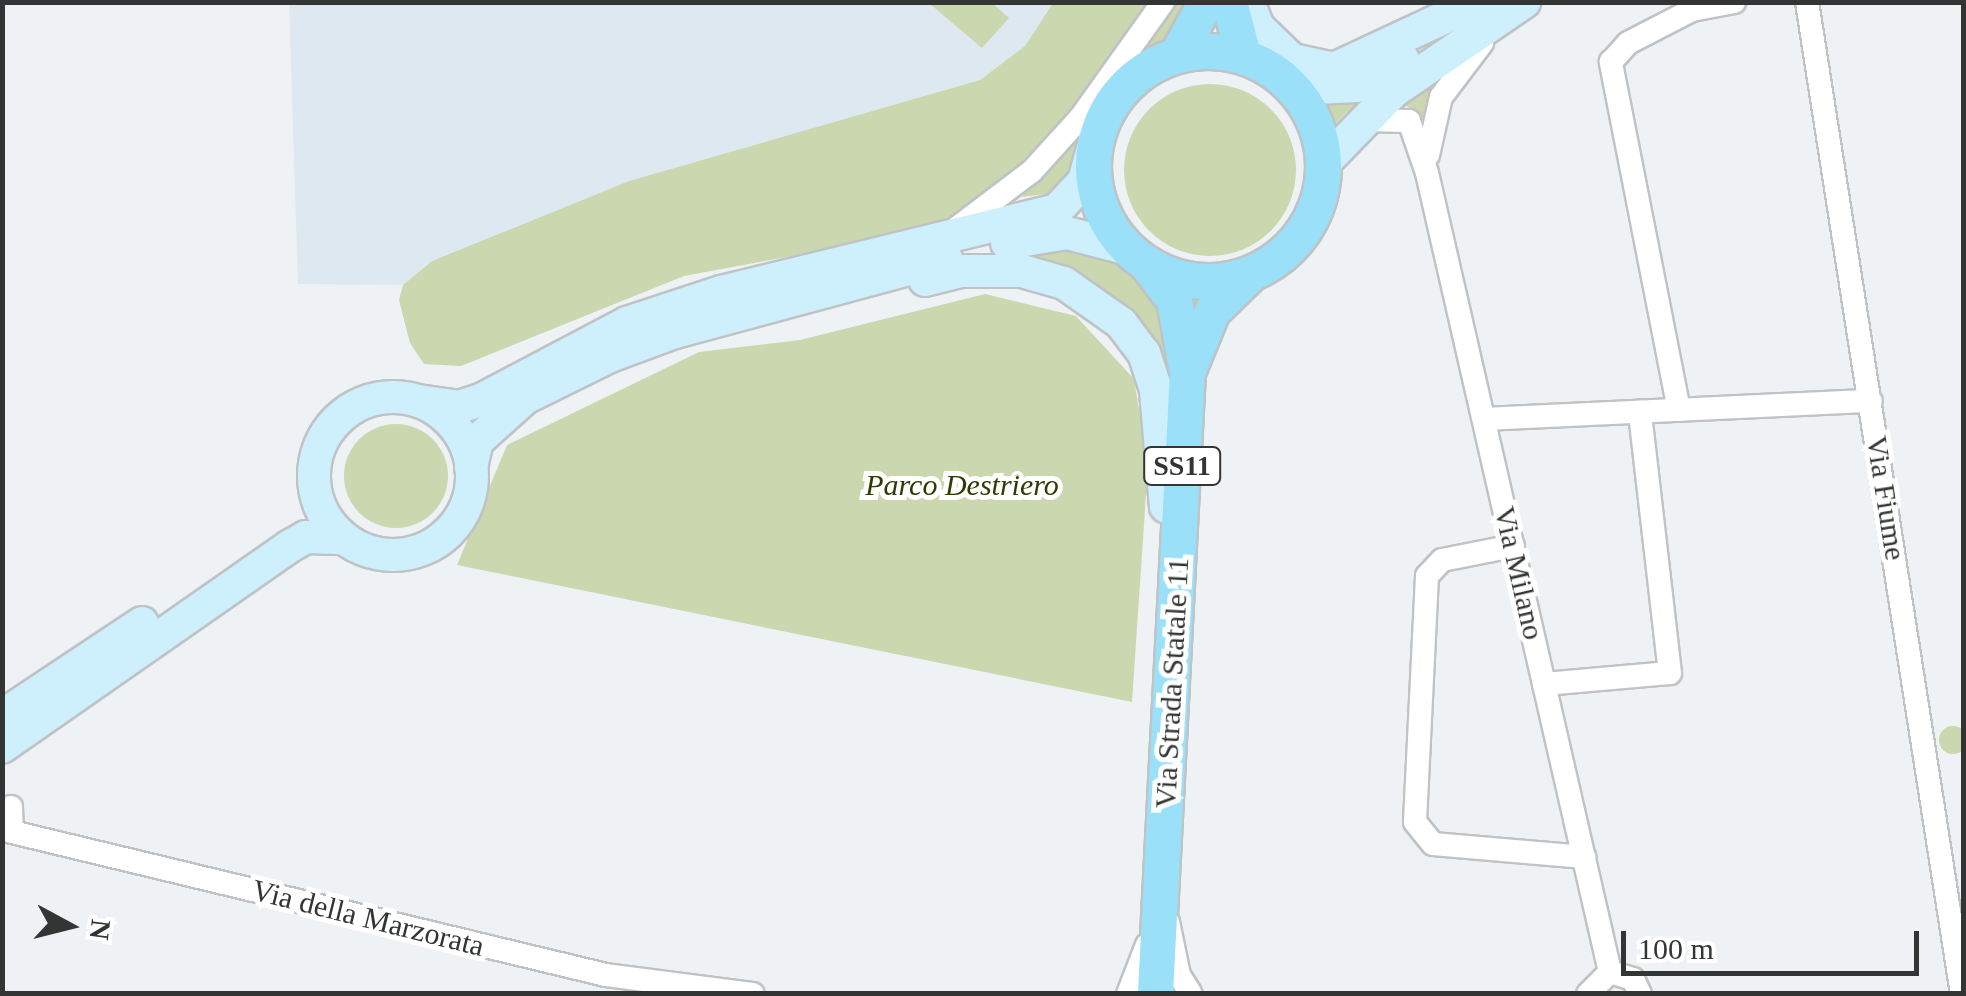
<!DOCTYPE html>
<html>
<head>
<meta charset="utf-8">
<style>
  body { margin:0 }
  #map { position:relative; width:1966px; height:996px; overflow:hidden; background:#eff2f5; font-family:"Times New Roman",serif }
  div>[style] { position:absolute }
  .built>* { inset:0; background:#dee8f0 }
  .green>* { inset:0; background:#cad7af }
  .round { border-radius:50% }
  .roads { filter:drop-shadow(2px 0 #c0c3c5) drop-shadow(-2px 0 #c0c3c5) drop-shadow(0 2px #c0c3c5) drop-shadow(0 -2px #c0c3c5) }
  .minor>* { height:22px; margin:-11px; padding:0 11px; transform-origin:11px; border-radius:11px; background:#fff }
  .secondary>* { height:32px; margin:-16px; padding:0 16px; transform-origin:16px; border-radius:16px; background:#cdf0fc }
  .secondary>.ring { margin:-16px; padding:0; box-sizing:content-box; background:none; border:32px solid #cdf0fc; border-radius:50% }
  .primary>* { height:35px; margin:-17.5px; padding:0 17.5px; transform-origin:17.5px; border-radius:17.5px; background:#9ae0f8 }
  .primary>.ring { margin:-17.5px; padding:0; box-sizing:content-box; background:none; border:35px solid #9ae0f8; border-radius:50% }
  span { translate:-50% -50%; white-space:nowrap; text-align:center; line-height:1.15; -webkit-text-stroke:10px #fff; paint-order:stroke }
  .shield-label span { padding:2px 8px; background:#fff; border:2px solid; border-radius:8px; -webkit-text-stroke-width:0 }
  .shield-label { font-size:28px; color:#333535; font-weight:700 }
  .park-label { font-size:30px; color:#2f3b03; font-style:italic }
  .street-label { font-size:30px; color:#333535 }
  .frame { position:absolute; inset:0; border:5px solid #333535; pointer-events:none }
  .north { position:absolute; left:20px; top:876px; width:100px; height:100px; -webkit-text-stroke:8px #fff; paint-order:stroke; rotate:97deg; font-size:28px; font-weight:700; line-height:40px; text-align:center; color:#333535 }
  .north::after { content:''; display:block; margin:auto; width:35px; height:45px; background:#333535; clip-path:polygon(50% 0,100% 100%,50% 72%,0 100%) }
  .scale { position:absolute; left:1621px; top:931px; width:298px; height:45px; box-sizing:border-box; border:5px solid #333535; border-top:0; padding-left:12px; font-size:30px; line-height:35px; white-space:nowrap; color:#333535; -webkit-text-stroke:8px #fff; paint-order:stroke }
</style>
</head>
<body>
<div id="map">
  <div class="built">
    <i style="clip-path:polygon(289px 3px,1053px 3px,1025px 46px,980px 80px,629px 181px,432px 261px,403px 285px,298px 284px)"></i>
  </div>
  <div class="green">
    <i style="clip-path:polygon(929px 3px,992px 3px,1009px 18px,982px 48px)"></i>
    <i style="clip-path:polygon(1053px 3px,1153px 3px,1065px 124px,1036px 157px,966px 211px,906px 235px,684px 276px,461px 366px,424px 364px,410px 343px,399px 300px,403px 285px,432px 261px,629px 181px,980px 80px,1025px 46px)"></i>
    <i style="clip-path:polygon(1172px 3px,1188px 3px,1156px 54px,1110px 97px,1083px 160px,1055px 193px,1022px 197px)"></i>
    <i style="clip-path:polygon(1443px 72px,1431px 94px,1424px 120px,1404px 104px)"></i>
    <i class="round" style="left:1124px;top:84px;width:172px;height:172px"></i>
    <i style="clip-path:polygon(1382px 90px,1347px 112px,1325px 134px,1313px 107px)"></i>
    <i style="clip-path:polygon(1034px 249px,1088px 250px,1132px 266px,1151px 282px,1170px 338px,1170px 387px,1159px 366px,1019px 262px)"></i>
    <i style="clip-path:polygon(985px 294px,1076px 316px,1134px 379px,1148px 465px,1132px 702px,457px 565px,507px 445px,699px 352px,800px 340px)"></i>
    <i class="round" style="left:344px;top:424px;width:104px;height:104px"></i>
    <i class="round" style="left:1939px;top:726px;width:28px;height:28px"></i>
  </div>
  <div class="roads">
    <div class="minor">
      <i style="left:1807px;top:2px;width:1004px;rotate:81.12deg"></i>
      <i style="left:1363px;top:120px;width:46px;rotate:1.2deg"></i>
      <i style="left:1409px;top:121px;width:55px;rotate:70.9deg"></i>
      <i style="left:1427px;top:173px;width:820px;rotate:77.1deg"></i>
      <i style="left:1428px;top:155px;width:59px;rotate:-77.4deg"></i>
      <i style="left:1441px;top:97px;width:68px;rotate:-52.8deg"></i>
      <i style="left:954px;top:230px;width:98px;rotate:-37.1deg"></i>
      <i style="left:1032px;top:171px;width:73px;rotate:-47.8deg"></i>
      <i style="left:1081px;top:117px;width:141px;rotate:-54.5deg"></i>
      <i style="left:1679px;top:410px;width:355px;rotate:-101.1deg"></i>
      <i style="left:1611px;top:62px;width:25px;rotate:-48deg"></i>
      <i style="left:1628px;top:43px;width:72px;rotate:-27.3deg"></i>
      <i style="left:1692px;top:10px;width:43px;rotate:-10.8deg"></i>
      <i style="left:1484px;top:419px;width:387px;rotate:-2.7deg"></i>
      <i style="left:1513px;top:546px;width:72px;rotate:168.8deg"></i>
      <i style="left:1442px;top:560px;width:22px;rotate:133deg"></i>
      <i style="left:1427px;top:576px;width:246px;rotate:92.8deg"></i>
      <i style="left:1415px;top:822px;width:28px;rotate:51deg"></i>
      <i style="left:1433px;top:844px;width:152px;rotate:4.9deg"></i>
      <i style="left:1544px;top:684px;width:126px;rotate:-5deg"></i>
      <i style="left:1670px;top:673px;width:263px;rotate:-96.6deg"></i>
      <i style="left:11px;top:807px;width:25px;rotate:88deg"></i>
      <i style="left:12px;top:832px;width:611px;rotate:13.54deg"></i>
      <i style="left:606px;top:975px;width:148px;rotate:7.4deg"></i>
      <i style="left:1168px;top:922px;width:54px;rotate:78.3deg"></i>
      <i style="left:1179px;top:975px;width:22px;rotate:58deg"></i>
      <i style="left:1128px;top:994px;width:53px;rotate:-68.8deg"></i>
      <i style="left:1588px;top:994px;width:31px;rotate:-45deg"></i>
      <i style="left:1610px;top:972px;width:24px;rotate:17deg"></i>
      <i style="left:1633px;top:979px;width:17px;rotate:65deg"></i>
    </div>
    <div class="secondary">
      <i style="left:1248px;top:2px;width:27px;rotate:68deg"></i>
      <i style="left:1258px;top:27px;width:47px;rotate:44.1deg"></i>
      <i style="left:1292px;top:60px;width:43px;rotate:12.1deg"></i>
      <i style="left:1334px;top:69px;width:159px;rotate:-25deg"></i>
      <i style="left:1295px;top:89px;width:62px;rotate:-2.8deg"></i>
      <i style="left:1357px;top:86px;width:53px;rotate:-30.4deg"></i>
      <i style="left:1324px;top:163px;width:100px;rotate:-45.8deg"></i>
      <i style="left:1394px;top:91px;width:158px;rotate:-34.4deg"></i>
      <i style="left:1007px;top:243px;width:61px;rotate:-9.5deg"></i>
      <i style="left:1067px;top:233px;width:64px;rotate:14.5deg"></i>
      <i style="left:925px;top:280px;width:36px;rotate:-14deg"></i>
      <i style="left:960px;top:271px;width:62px"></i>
      <i style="left:1022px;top:271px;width:44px;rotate:15.9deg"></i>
      <i style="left:1064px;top:283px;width:70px;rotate:35.1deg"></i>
      <i style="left:1121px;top:323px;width:38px;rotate:53deg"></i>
      <i style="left:1144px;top:353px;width:40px;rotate:72deg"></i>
      <i style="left:1156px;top:391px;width:116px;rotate:85.1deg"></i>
      <i class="ring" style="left:314px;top:397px;width:126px;height:126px"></i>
      <i style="left:418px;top:401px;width:41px;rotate:8.3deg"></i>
      <i style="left:459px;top:407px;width:25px;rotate:-18deg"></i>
      <i style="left:483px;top:399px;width:163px;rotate:-27.8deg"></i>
      <i style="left:627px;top:323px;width:99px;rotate:-18.3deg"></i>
      <i style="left:721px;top:292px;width:346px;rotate:-13.7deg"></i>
      <i style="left:1057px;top:210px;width:40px;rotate:-47deg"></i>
      <i style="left:1084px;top:181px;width:45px;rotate:-74.4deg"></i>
      <i style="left:471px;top:467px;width:27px;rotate:-77deg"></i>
      <i style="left:477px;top:441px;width:64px;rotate:-41.9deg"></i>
      <i style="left:525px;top:398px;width:95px;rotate:-26.3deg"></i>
      <i style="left:610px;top:356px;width:69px;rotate:-20.3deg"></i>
      <i style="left:675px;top:332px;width:281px;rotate:-15.1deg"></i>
      <i style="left:2px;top:716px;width:168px;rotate:-33.6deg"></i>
      <i style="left:2px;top:747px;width:351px;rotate:-34.9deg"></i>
      <i style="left:290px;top:546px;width:18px;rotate:-29deg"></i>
      <i style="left:306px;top:537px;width:38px;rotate:2deg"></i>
    </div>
    <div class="primary">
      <i style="left:1229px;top:2px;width:55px;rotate:75.2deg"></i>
      <i class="ring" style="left:1093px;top:51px;width:195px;height:195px"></i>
      <i style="left:1177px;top:54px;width:60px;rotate:-60.9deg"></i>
      <i style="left:1146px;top:263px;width:46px;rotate:52.9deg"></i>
      <i style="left:1174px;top:300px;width:73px;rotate:79.8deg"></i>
      <i style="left:1187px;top:372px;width:623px;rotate:92.95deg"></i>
      <i style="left:1189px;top:367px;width:61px;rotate:-67.7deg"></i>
      <i style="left:1212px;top:311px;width:53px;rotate:-44.2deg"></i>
    </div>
  </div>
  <div class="shield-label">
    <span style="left:1182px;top:466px">SS11</span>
  </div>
  <div class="park-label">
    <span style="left:962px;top:485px">Parco Destriero</span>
  </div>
  <div class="street-label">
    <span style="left:1886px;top:498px;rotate:81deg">Via Fiume</span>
    <span style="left:1519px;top:573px;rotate:77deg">Via Milano</span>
    <span style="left:1172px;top:683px;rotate:-87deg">Via Strada Statale 11</span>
    <span style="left:368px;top:918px;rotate:14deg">Via della Marzorata</span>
  </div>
  <div class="frame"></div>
  <div class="north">N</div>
  <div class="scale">100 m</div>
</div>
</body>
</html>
